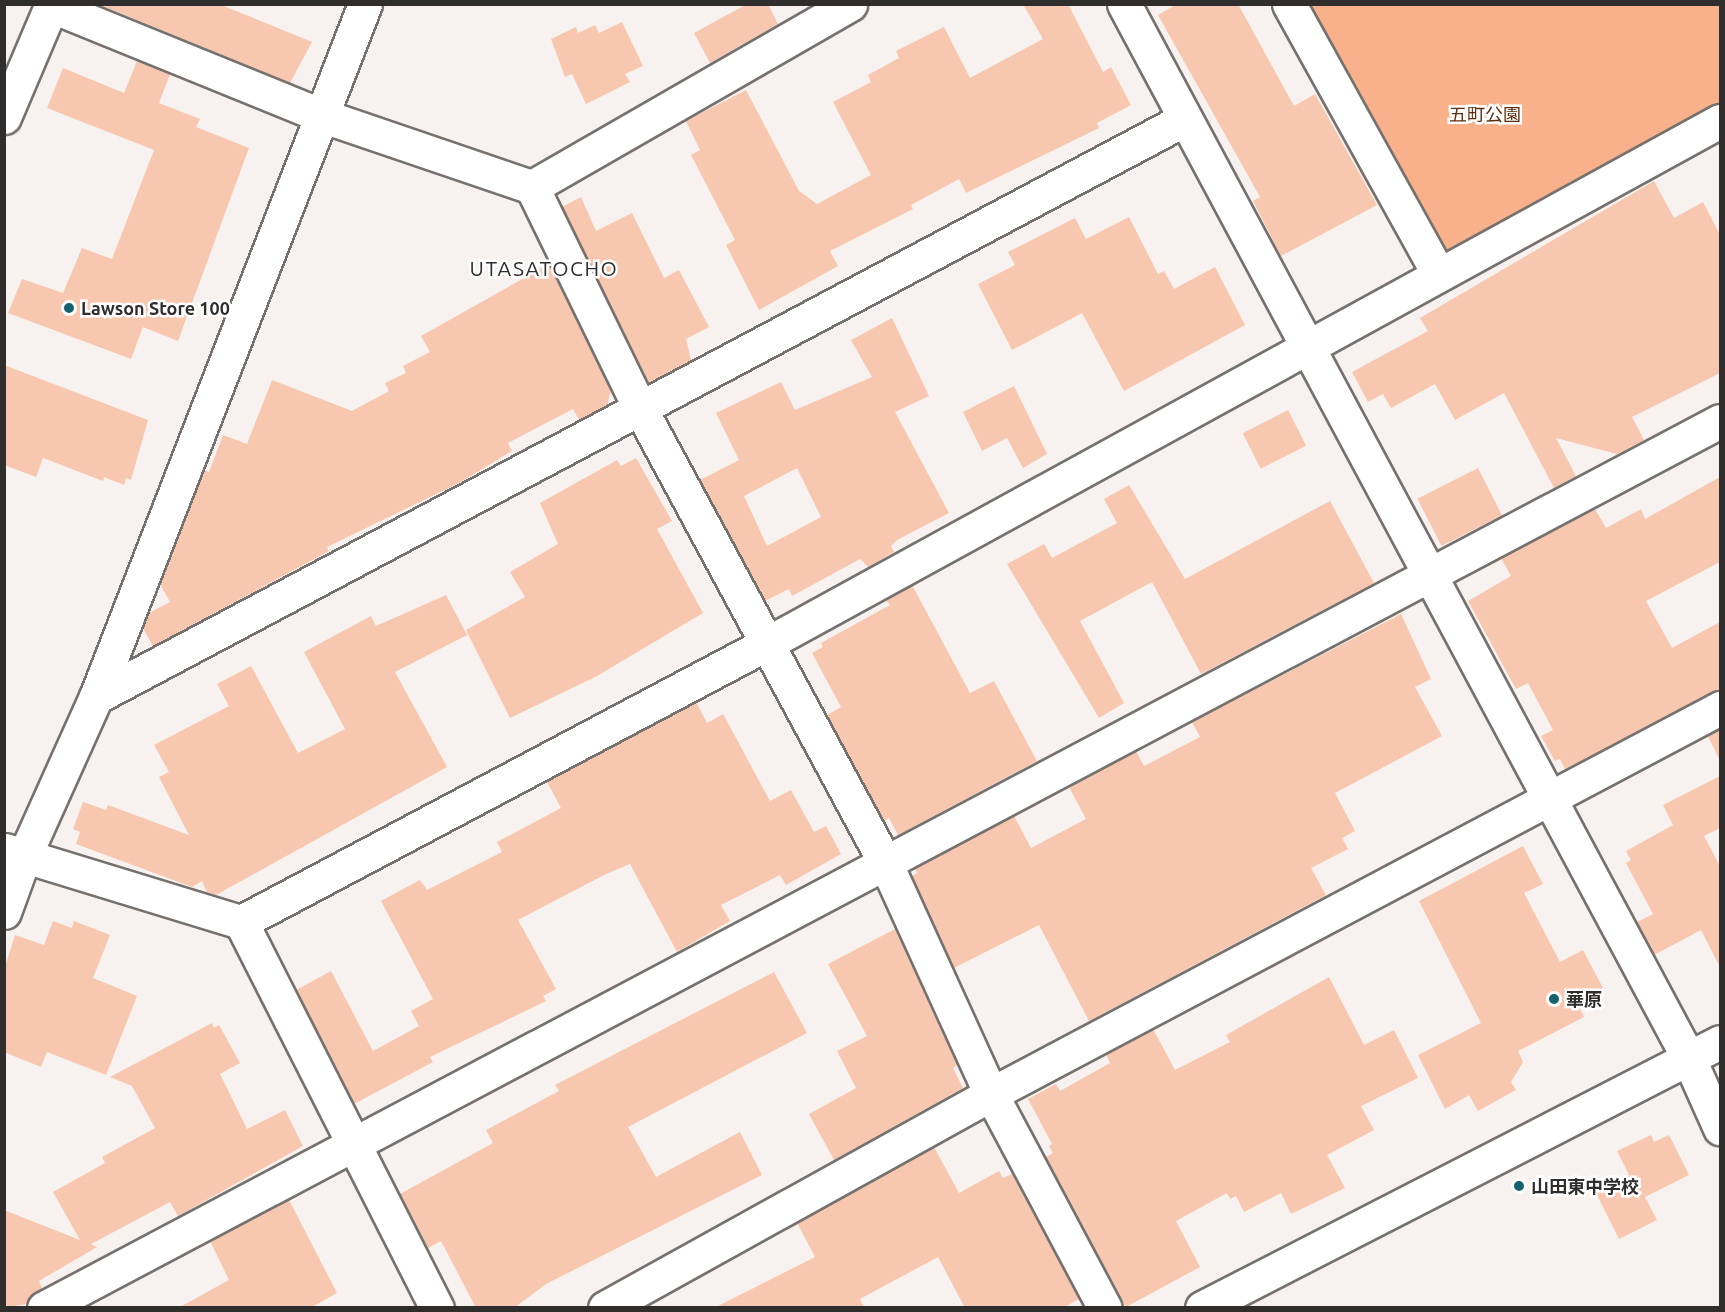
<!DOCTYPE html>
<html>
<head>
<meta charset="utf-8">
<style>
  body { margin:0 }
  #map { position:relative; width:1725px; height:1312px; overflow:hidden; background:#f7f2ef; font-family:Ubuntu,"Noto Sans JP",sans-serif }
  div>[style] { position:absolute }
  .green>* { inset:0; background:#f9b18b }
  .building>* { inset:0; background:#f8c7af; transform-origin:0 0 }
  .roads { filter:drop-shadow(2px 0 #75716e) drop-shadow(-2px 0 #75716e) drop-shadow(0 2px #75716e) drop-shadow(0 -2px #75716e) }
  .minor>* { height:33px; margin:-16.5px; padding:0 16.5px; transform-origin:16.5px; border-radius:16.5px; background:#fff }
  .major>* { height:33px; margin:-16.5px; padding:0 16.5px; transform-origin:16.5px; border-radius:16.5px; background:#fff }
  .dots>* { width:16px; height:16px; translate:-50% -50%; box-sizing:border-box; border:3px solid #fff; border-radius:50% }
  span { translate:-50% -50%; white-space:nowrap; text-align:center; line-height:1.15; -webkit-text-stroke:5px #fff; paint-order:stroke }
  .park-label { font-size:18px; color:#5e2c0e }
  .poi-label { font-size:18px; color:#302e2d; font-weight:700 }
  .left { translate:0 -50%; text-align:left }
  .quarter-label { font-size:21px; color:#302e2d; letter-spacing:1.5px }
  .frame { position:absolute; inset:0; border:6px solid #302e2d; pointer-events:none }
</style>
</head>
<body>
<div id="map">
  <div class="green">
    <i style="clip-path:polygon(1297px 5px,1720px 5px,1720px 111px,1441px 261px)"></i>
  </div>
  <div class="building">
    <i style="clip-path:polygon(98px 4px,219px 4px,312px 42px,290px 83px)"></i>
    <i style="clip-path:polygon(747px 4px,768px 4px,778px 24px,710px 63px,694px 33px)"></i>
    <i style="clip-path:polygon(1023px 4px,1068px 4px,1103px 72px,1111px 67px,1131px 105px,1097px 123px,1099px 128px,966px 193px,959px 179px,911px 205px,913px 209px,830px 251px,838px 266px,759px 310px,726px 245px,735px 240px,691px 155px,700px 150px,686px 121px,746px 90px,799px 191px,817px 204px,871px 175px,833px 102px,871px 82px,868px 75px,899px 58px,896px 51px,944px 27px,970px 78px,1043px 39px)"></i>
    <i style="clip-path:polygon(1177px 4px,1238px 4px,1294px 106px,1315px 94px,1377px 205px,1281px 256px,1253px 201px,1260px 197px,1158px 15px)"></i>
    <i style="clip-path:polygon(622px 22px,643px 66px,625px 74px,630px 82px,586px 104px,572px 74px,565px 77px,551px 39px,576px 27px,578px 33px,595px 25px,599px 33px)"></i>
    <i style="clip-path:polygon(137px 61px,170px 74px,159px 103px,200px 119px,196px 127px,249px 148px,178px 341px,143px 327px,131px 359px,8px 313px,22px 279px,63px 293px,82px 248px,112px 259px,154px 150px,47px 108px,63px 68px,124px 93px)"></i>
    <i style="clip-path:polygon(1654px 181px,1674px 218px,1703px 202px,1720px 235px,1720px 373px,1632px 417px,1644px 440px,1617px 454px,1556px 438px,1576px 476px,1554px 488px,1504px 393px,1455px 420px,1435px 384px,1391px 408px,1383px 394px,1368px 402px,1352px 372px,1428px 331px,1420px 318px)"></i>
    <i style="clip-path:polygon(581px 197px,596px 231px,632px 213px,664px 278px,679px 270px,709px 327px,686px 339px,691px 360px,648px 383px,562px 207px)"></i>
    <i style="clip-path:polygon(1129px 217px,1158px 274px,1164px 271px,1174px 289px,1215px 267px,1245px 325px,1124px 391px,1082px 313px,1012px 350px,978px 284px,1015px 265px,1008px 252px,1075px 218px,1086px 239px)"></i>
    <i style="clip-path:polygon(549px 264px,611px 390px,607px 405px,579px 420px,573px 409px,508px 443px,512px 451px,457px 484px,327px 547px,329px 551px,153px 646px,143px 628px,149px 613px,170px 602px,160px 584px,204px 470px,209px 472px,223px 435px,247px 444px,272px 380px,352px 411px,389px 391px,385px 383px,406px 373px,403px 366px,430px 352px,421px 336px)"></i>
    <i style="clip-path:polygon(evenodd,892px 318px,929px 396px,895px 412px,949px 513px,897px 540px,891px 546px,894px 552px,868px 567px,860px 559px,792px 596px,789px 589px,765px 601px,700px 480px,739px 460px,716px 413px,781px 382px,795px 410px,872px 377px,851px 340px,892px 318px,797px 468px,821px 517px,767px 546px,744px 496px,797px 468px)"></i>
    <i style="clip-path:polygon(4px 365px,148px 420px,131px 480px,126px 478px,124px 485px,104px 477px,103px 481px,43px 458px,36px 477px,4px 465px)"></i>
    <i style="clip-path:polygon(1014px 386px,1047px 454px,1023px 468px,1007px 438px,982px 451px,963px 412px)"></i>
    <i style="left:1288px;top:410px;width:40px;height:51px;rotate:63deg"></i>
    <i style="clip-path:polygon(636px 458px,672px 521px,657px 529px,703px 613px,597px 676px,510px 718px,466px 630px,525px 597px,510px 572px,558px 544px,540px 503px,617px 460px,621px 466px)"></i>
    <i style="left:1478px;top:468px;width:53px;height:68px;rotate:63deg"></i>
    <i style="clip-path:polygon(1720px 477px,1720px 562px,1646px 601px,1672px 648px,1720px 622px,1720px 689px,1565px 769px,1560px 759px,1555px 761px,1541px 736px,1553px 730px,1528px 683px,1516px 689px,1468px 601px,1511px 576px,1501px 558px,1595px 509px,1606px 528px,1641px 509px,1645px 519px)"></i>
    <i style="clip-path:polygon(1129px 485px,1185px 579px,1330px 501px,1374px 583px,1201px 674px,1152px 582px,1080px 621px,1124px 703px,1099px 718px,1007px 564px,1044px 544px,1052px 558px,1117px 523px,1104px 499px)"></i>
    <i style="clip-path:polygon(912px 585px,970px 693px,994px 681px,1037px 761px,898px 835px,889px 818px,884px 821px,827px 715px,841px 707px,812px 653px,823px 647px,821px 643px,890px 605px,886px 600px)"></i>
    <i style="clip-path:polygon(446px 595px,467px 635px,395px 672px,447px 767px,216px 895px,207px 892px,202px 881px,192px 887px,76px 844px,80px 832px,73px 829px,83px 802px,106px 810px,108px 805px,189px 835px,159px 777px,169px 772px,154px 745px,229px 706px,217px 684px,251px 666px,298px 753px,345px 729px,304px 652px,371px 616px,376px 626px)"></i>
    <i style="clip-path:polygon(1401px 614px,1431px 679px,1415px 687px,1442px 736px,1335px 793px,1355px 831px,1342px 838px,1348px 849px,1311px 868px,1326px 895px,1089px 1021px,1039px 925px,954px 968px,912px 876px,917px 873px,915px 868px,1014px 816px,1031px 848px,1086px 819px,1069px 787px,1136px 751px,1144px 766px,1200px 737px,1192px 722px)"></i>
    <i style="clip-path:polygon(696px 702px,707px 723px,723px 714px,770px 801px,791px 790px,814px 832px,826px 826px,841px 854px,786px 885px,780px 875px,721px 905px,730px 921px,677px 952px,630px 864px,606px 874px,518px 920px,556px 989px,543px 996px,546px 1001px,430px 1057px,433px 1062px,354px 1104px,296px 990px,331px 971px,373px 1051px,419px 1026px,411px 1011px,433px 999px,381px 901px,420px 880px,427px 890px,502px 852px,497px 842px,561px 808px,547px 782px)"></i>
    <i style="clip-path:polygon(1720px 729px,1720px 761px,1708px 736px)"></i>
    <i style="clip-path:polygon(1720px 776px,1720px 828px,1704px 836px,1720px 866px,1720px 967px,1701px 930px,1654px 955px,1637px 922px,1653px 914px,1626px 863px,1631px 860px,1626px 851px,1673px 825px,1663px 805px)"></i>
    <i style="clip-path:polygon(1523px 846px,1543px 884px,1524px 893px,1560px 962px,1583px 950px,1603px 988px,1576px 1002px,1584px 1017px,1518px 1051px,1523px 1062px,1511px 1082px,1516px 1090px,1478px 1111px,1469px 1095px,1445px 1109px,1418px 1055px,1481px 1023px,1419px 901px)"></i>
    <i style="clip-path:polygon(53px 921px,72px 928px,74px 921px,110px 935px,93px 978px,137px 996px,106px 1075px,47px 1052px,41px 1067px,4px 1052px,4px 970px,15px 935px,44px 945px)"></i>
    <i style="clip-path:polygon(895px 929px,957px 1065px,953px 1068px,963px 1088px,834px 1160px,809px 1114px,856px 1088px,837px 1051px,867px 1036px,828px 964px)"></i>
    <i style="clip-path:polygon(774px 972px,807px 1033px,628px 1127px,656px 1177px,740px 1132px,762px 1175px,546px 1284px,514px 1308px,476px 1308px,441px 1241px,428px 1248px,400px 1194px,493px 1143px,486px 1130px,559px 1091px,555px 1085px)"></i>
    <i style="clip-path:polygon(1329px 977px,1364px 1045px,1394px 1030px,1418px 1078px,1361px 1106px,1374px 1130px,1327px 1155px,1345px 1188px,1291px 1214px,1281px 1193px,1244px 1212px,1236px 1196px,1230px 1199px,1227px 1193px,1176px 1221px,1200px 1267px,1126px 1307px,1046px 1157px,1053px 1153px,1049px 1146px,1052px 1144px,1028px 1099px,1056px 1084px,1060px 1091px,1110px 1063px,1106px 1054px,1153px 1029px,1175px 1070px,1230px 1042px,1226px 1035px)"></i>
    <i style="clip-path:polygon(212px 1023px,214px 1028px,219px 1025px,240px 1063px,220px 1074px,247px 1129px,285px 1110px,303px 1146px,178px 1216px,170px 1202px,91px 1244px,97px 1247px,39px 1281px,42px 1288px,26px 1304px,4px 1308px,4px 1210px,80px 1240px,53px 1192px,105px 1163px,102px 1157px,155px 1128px,132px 1086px,110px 1077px)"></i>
    <i style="clip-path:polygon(1651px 1135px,1654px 1142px,1669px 1135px,1689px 1175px,1645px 1197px,1657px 1220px,1619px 1239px,1595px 1191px,1629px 1175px,1617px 1151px)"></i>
    <i style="clip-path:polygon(934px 1147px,959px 1193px,999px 1171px,1003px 1178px,1012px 1174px,1079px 1299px,1063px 1308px,965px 1308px,938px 1257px,860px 1299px,864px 1308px,714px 1308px,815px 1257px,797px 1223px)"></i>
    <i style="clip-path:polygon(289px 1200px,337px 1293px,310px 1308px,178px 1308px,229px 1280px,210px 1241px)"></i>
  </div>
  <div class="roads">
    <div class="minor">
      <i style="left:1124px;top:4px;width:1197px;rotate:61.83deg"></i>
      <i style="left:1689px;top:1059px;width:76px;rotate:65.8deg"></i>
      <i style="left:1289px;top:4px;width:308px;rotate:61deg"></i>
      <i style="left:52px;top:6px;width:289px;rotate:22.1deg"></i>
      <i style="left:320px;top:115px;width:224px;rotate:18.8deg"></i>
      <i style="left:532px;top:187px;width:367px;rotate:-29.9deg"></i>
      <i style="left:532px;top:187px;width:248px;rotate:64deg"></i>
      <i style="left:641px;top:410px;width:516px;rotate:61.65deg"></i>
      <i style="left:886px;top:864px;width:253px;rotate:65.5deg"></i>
      <i style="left:991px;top:1094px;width:242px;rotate:62deg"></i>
      <i style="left:96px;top:697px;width:1231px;rotate:-27.96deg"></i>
      <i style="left:5px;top:850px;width:247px;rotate:17deg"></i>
      <i style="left:241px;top:922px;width:433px;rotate:63.1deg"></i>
      <i style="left:4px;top:912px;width:59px;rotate:-70deg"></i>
      <i style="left:24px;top:857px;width:175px;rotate:-65.8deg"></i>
      <i style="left:96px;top:697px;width:743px;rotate:-68.79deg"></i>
      <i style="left:241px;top:922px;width:596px;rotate:-27.9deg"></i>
      <i style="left:768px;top:643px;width:1086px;rotate:-28.74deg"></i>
      <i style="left:44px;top:1308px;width:1896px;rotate:-27.89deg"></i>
      <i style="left:605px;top:1308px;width:441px;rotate:-29deg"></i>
      <i style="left:991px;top:1094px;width:825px;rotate:-27.9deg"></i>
      <i style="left:1202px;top:1308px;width:582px;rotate:-27.18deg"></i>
    </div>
    <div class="major">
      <i style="left:4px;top:117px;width:123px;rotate:-67deg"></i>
    </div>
  </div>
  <div class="dots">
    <i style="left:69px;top:308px;background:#16616e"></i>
    <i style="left:1554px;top:999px;background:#16616e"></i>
    <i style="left:1519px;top:1186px;background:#16616e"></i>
  </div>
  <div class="park-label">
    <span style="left:1485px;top:114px">五町公園</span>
  </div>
  <div class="poi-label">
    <span class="left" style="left:81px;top:308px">Lawson Store 100</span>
    <span class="left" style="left:1566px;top:999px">華原</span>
    <span class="left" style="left:1531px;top:1186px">山田東中学校</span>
  </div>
  <div class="quarter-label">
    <span style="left:544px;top:268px">UTASATOCHO</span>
  </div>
  <div class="frame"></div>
</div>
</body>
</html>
